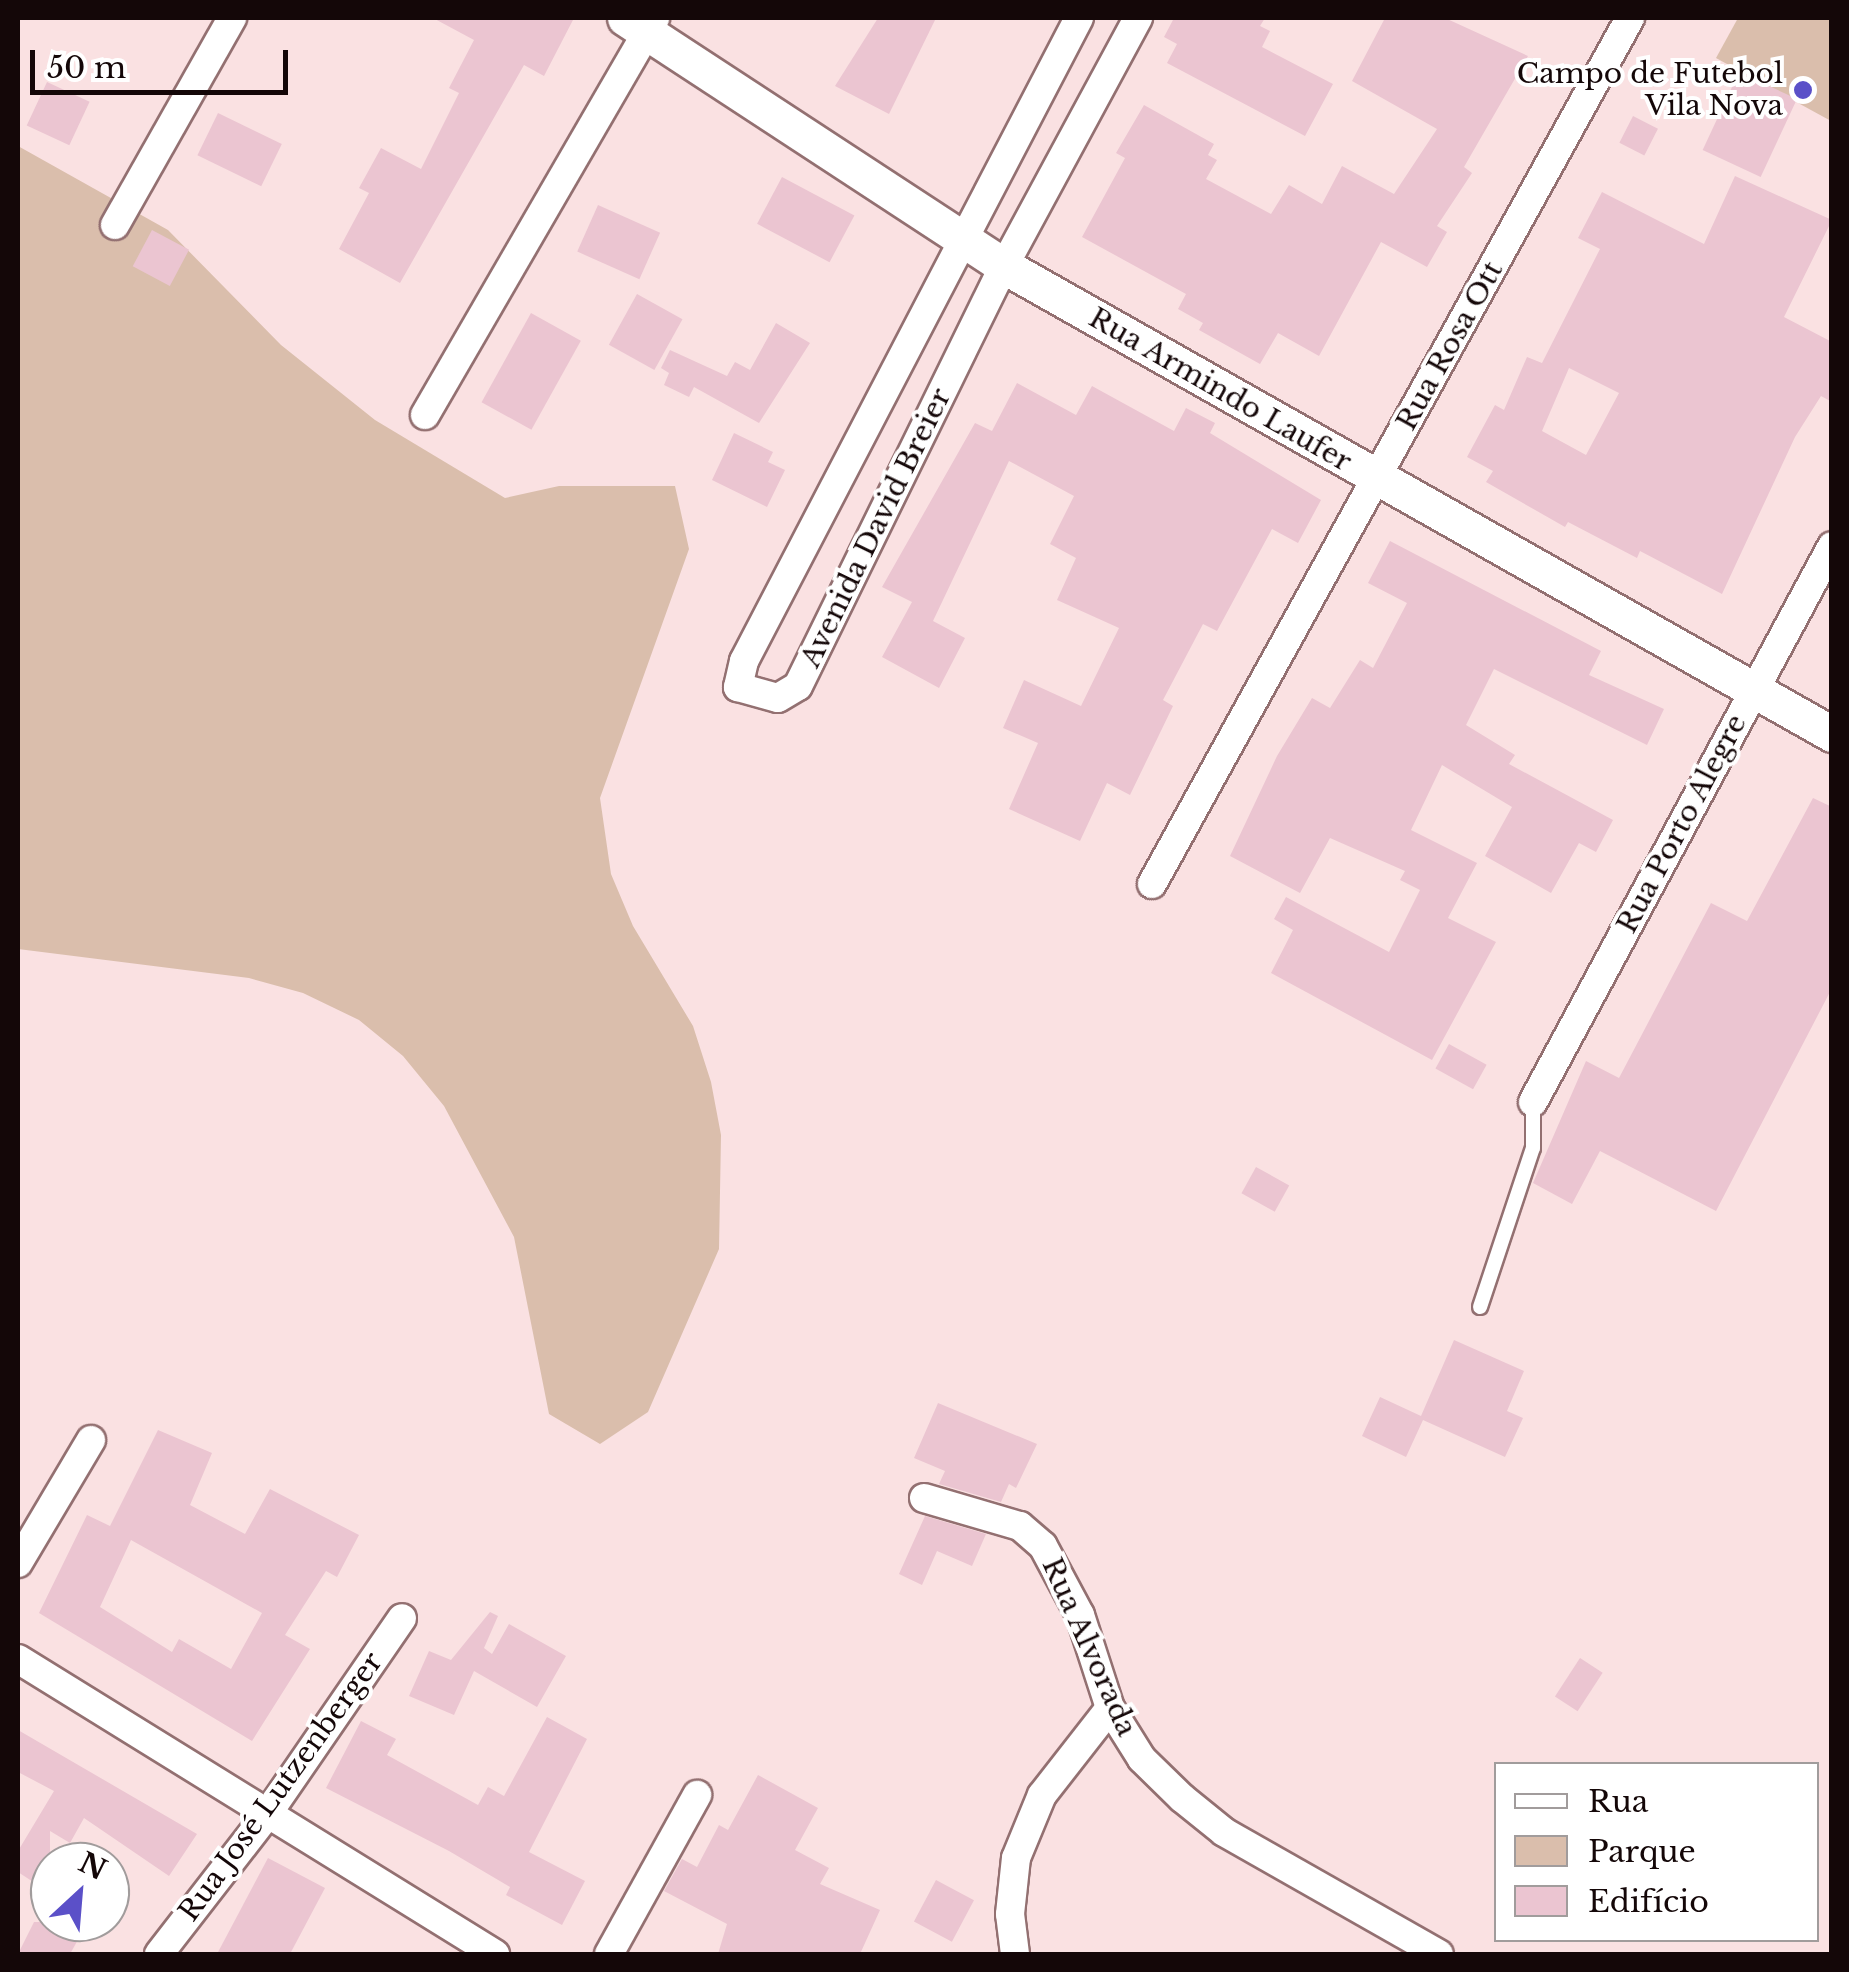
<!DOCTYPE html>
<html>
<head>
<meta charset="utf-8">
<style>
  body { margin:0 }
  #map { position:relative; width:1849px; height:1972px; overflow:hidden; background:#fae1e2; font-family:"Libre Baskerville",serif }
  div>[style] { position:absolute }
  .green>* { inset:0; background:#dabeac }
  .building>* { inset:0; background:#ebc5d1; transform-origin:0 0 }
  .roads { filter:drop-shadow(2px 0 #937071) drop-shadow(-2px 0 #937071) drop-shadow(0 2px #937071) drop-shadow(0 -2px #937071) }
  .service>* { height:14px; margin:-7px; padding:0 7px; transform-origin:7px; border-radius:7px; background:#fff }
  .minor>* { height:28px; margin:-14px; padding:0 14px; transform-origin:14px; border-radius:14px; background:#fff }
  .tertiary>* { height:35px; margin:-17.5px; padding:0 17.5px; transform-origin:17.5px; border-radius:17.5px; background:#fff }
  .dots>* { width:28px; height:28px; translate:-50% -50%; box-sizing:border-box; border:5px solid #fff; border-radius:50% }
  span { translate:-50% -50%; white-space:nowrap; text-align:center; line-height:1.15; -webkit-text-stroke:8px #fff; paint-order:stroke }
  .poi-label { font-size:28px; color:#140708 }
  .right { translate:-100% -50%; text-align:right }
  .street-label { font-size:28px; color:#140708 }
  .frame { position:absolute; inset:0; border:20px solid #140708; pointer-events:none }
  .legend { position:absolute; left:1494px; top:1762px; width:325px; height:180px; box-sizing:border-box; background:#fff; border:2px solid #a19c9c; margin:0; padding:12px 18px; list-style:none; font-size:30px; color:#140708 }
  .legend li { display:flex; align-items:center; gap:20px; height:50px }
  .legend b { width:50px; border:2px solid #a19c9c }
  .north { position:absolute; left:30px; top:1842px; width:100px; height:100px; box-sizing:border-box; background:#fff; border:2px solid #a19c9c; border-radius:50%; rotate:26deg; font-size:28px; font-weight:700; line-height:40px; text-align:center; color:#140708 }
  .north::after { content:''; display:block; margin:auto; width:35px; height:45px; background:#5b50c8; clip-path:polygon(50% 0,100% 100%,50% 72%,0 100%) }
  .scale { position:absolute; left:30px; top:50px; width:258px; height:45px; box-sizing:border-box; border:5px solid #140708; border-top:0; padding-left:12px; font-size:30px; line-height:35px; white-space:nowrap; color:#140708; -webkit-text-stroke:8px #fff; paint-order:stroke }
</style>
</head>
<body>
<div id="map">
  <div class="green">
    <i style="clip-path:polygon(1738px 18px,1831px 18px,1831px 121px,1716px 58px)"></i>
    <i style="clip-path:polygon(18px 146px,168px 230px,281px 345px,375px 420px,505px 498px,559px 486px,675px 486px,689px 549px,600px 798px,611px 874px,633px 926px,693px 1026px,711px 1082px,721px 1135px,719px 1249px,648px 1412px,600px 1444px,549px 1414px,514px 1237px,444px 1106px,403px 1056px,359px 1020px,303px 993px,249px 978px,18px 949px)"></i>
  </div>
  <div class="building">
    <i style="clip-path:polygon(433px 18px,574px 18px,544px 76px,524px 65px,400px 283px,339px 249px,369px 193px,359px 188px,381px 148px,421px 169px,459px 93px,449px 88px,474px 40px)"></i>
    <i style="clip-path:polygon(878px 18px,936px 18px,889px 114px,835px 86px)"></i>
    <i style="clip-path:polygon(1174px 18px,1265px 18px,1260px 26px,1270px 31px,1262px 47px,1333px 84px,1305px 136px,1167px 63px,1177px 44px,1164px 37px)"></i>
    <i style="clip-path:polygon(1385px 18px,1445px 18px,1528px 56px,1464px 167px,1472px 173px,1437px 226px,1447px 232px,1427px 267px,1381px 242px,1319px 356px,1278px 333px,1260px 364px,1199px 330px,1203px 323px,1178px 309px,1186px 294px,1082px 237px,1125px 158px,1116px 153px,1144px 105px,1214px 144px,1208px 155px,1217px 160px,1206px 179px,1271px 214px,1289px 185px,1322px 204px,1342px 166px,1394px 194px,1437px 129px,1352px 81px)"></i>
    <i style="left:1739px;top:72px;width:64px;height:86px;rotate:25deg"></i>
    <i style="left:47px;top:82px;width:47px;height:48px;rotate:25deg"></i>
    <i style="left:218px;top:113px;width:71px;height:47px;rotate:26deg"></i>
    <i style="left:1633px;top:116px;width:28px;height:30px;rotate:27deg"></i>
    <i style="clip-path:polygon(evenodd,1735px 176px,1832px 220px,1784px 317px,1832px 342px,1832px 402px,1821px 396px,1795px 437px,1722px 594px,1640px 551px,1637px 558px,1568px 522px,1565px 527px,1486px 482px,1493px 471px,1467px 457px,1495px 405px,1504px 410px,1527px 357px,1542px 363px,1600px 249px,1578px 238px,1602px 192px,1704px 244px,1735px 176px,1569px 368px,1619px 393px,1586px 455px,1542px 431px,1569px 368px)"></i>
    <i style="left:782px;top:177px;width:82px;height:53px;rotate:28deg"></i>
    <i style="left:598px;top:205px;width:68px;height:51px;rotate:24deg"></i>
    <i style="left:152px;top:230px;width:42px;height:41px;rotate:28deg"></i>
    <i style="left:637px;top:294px;width:52px;height:58px;rotate:29deg"></i>
    <i style="left:531px;top:313px;width:57px;height:102px;rotate:29deg"></i>
    <i style="clip-path:polygon(776px 323px,810px 343px,759px 423px,694px 387px,689px 397px,664px 385px,669px 373px,661px 368px,670px 350px,727px 376px,735px 362px,750px 370px)"></i>
    <i style="clip-path:polygon(1017px 383px,1076px 415px,1092px 386px,1174px 431px,1186px 408px,1215px 423px,1210px 433px,1321px 500px,1298px 543px,1272px 529px,1217px 631px,1203px 624px,1163px 700px,1173px 706px,1130px 795px,1107px 783px,1080px 841px,1009px 809px,1038px 743px,1003px 728px,1024px 680px,1081px 706px,1119px 628px,1057px 600px,1076px 558px,1050px 544px,1074px 496px,1009px 461px,933px 621px,965px 638px,939px 688px,882px 657px,912px 602px,882px 587px,975px 423px,992px 431px)"></i>
    <i style="clip-path:polygon(734px 433px,773px 452px,768px 462px,785px 470px,767px 507px,712px 480px)"></i>
    <i style="clip-path:polygon(1390px 541px,1601px 651px,1589px 675px,1664px 709px,1647px 745px,1494px 669px,1466px 725px,1515px 755px,1509px 764px,1613px 820px,1596px 852px,1579px 843px,1551px 893px,1485px 856px,1512px 807px,1442px 765px,1411px 830px,1477px 863px,1448px 918px,1496px 942px,1432px 1060px,1271px 973px,1293px 930px,1274px 919px,1286px 897px,1389px 952px,1420px 890px,1400px 880px,1405px 871px,1330px 838px,1300px 893px,1230px 856px,1277px 756px,1312px 698px,1330px 708px,1360px 660px,1373px 668px,1407px 603px,1368px 583px)"></i>
    <i style="clip-path:polygon(1813px 798px,1832px 807px,1832px 988px,1716px 1211px,1600px 1151px,1572px 1204px,1533px 1183px,1586px 1061px,1619px 1078px,1711px 903px,1747px 921px)"></i>
    <i style="left:1449px;top:1044px;width:43px;height:28px;rotate:29deg"></i>
    <i style="left:1256px;top:1167px;width:38px;height:30px;rotate:29deg"></i>
    <i style="clip-path:polygon(1454px 1340px,1524px 1371px,1507px 1411px,1523px 1418px,1505px 1457px,1423px 1420px,1406px 1457px,1362px 1436px,1380px 1397px,1421px 1416px)"></i>
    <i style="clip-path:polygon(938px 1403px,1037px 1444px,1016px 1488px,1009px 1484px,1001px 1502px,939px 1484px,945px 1471px,914px 1458px)"></i>
    <i style="clip-path:polygon(evenodd,158px 1430px,212px 1453px,190px 1505px,245px 1534px,270px 1489px,359px 1535px,337px 1577px,326px 1571px,285px 1635px,310px 1649px,252px 1741px,39px 1613px,87px 1515px,110px 1526px,158px 1430px,131px 1540px,262px 1613px,231px 1669px,179px 1639px,172px 1652px,100px 1607px,131px 1540px)"></i>
    <i style="clip-path:polygon(925px 1516px,986px 1534px,972px 1566px,937px 1551px,922px 1585px,899px 1574px)"></i>
    <i style="clip-path:polygon(490px 1612px,498px 1616px,484px 1648px,492px 1654px,509px 1624px,566px 1656px,537px 1707px,474px 1671px,454px 1715px,409px 1696px,429px 1651px,451px 1660px)"></i>
    <i style="left:1580px;top:1658px;width:27px;height:46px;rotate:33deg"></i>
    <i style="clip-path:polygon(547px 1717px,587px 1739px,529px 1852px,585px 1881px,562px 1925px,506px 1895px,510px 1887px,449px 1851px,326px 1788px,361px 1721px,396px 1739px,387px 1755px,478px 1805px,488px 1787px,504px 1796px)"></i>
    <i style="clip-path:polygon(18px 1730px,197px 1834px,169px 1876px,84px 1818px,70px 1843px,50px 1831px,50px 1893px,18px 1872px,18px 1851px,54px 1791px,18px 1772px)"></i>
    <i style="clip-path:polygon(758px 1775px,818px 1808px,795px 1850px,829px 1868px,820px 1884px,880px 1910px,860px 1954px,718px 1954px,727px 1924px,664px 1891px,682px 1859px,697px 1867px,719px 1825px,728px 1830px)"></i>
    <i style="clip-path:polygon(268px 1858px,325px 1888px,290px 1954px,217px 1954px)"></i>
    <i style="left:936px;top:1880px;width:43px;height:47px;rotate:28deg"></i>
    <i style="clip-path:polygon(34px 1922px,88px 1922px,70px 1954px,18px 1954px)"></i>
  </div>
  <div class="roads">
    <div class="service">
      <i style="left:1480px;top:1307px;width:168px;rotate:-71.6deg"></i>
      <i style="left:1533px;top:1148px;width:46px;rotate:-90deg"></i>
    </div>
    <div class="minor">
      <i style="left:1079px;top:18px;width:725px;rotate:117.52deg"></i>
      <i style="left:744px;top:661px;width:27px;rotate:103deg"></i>
      <i style="left:738px;top:687px;width:41px;rotate:15.4deg"></i>
      <i style="left:778px;top:698px;width:23px;rotate:-31deg"></i>
      <i style="left:798px;top:686px;width:468px;rotate:-63.9deg"></i>
      <i style="left:1004px;top:266px;width:282px;rotate:-61.6deg"></i>
      <i style="left:115px;top:225px;width:238px;rotate:-60.5deg"></i>
      <i style="left:425px;top:415px;width:459px;rotate:-59.9deg"></i>
      <i style="left:1152px;top:884px;width:989px;rotate:-61.1deg"></i>
      <i style="left:1533px;top:1102px;width:631px;rotate:-61.73deg"></i>
      <i style="left:924px;top:1498px;width:100px;rotate:16.3deg"></i>
      <i style="left:1020px;top:1526px;width:30px;rotate:41deg"></i>
      <i style="left:1043px;top:1546px;width:78px;rotate:61.8deg"></i>
      <i style="left:1080px;top:1615px;width:98px;rotate:72.1deg"></i>
      <i style="left:1110px;top:1708px;width:60px;rotate:57.9deg"></i>
      <i style="left:1142px;top:1759px;width:56px;rotate:44.3deg"></i>
      <i style="left:1182px;top:1798px;width:54px;rotate:39deg"></i>
      <i style="left:1224px;top:1832px;width:247px;rotate:29.6deg"></i>
      <i style="left:18px;top:1563px;width:143px;rotate:-59.3deg"></i>
      <i style="left:18px;top:1659px;width:561px;rotate:31.73deg"></i>
      <i style="left:159px;top:1954px;width:175px;rotate:-52.2deg"></i>
      <i style="left:266px;top:1816px;width:240px;rotate:-55.5deg"></i>
      <i style="left:609px;top:1954px;width:182px;rotate:-61deg"></i>
      <i style="left:1015px;top:1954px;width:40px;rotate:-97.1deg"></i>
      <i style="left:1010px;top:1914px;width:56px;rotate:-83.9deg"></i>
      <i style="left:1016px;top:1858px;width:68px;rotate:-67.6deg"></i>
      <i style="left:1042px;top:1795px;width:110px;rotate:-52deg"></i>
    </div>
    <div class="tertiary">
      <i style="left:625px;top:18px;width:453px;rotate:33.2deg"></i>
      <i style="left:1004px;top:266px;width:951px;rotate:29.48deg"></i>
    </div>
  </div>
  <div class="dots">
    <i style="left:1803px;top:90px;background:#5b50c8"></i>
  </div>
  <div class="poi-label">
    <span class="right" style="left:1783px;top:90px">Campo de Futebol<br>Vila Nova</span>
  </div>
  <div class="street-label">
    <span style="left:1450px;top:346px;rotate:-61deg">Rua Rosa Ott</span>
    <span style="left:1220px;top:390px;rotate:30deg">Rua Armindo Laufer</span>
    <span style="left:876px;top:528px;rotate:-64deg">Avenida David Breier</span>
    <span style="left:1682px;top:824px;rotate:-62deg">Rua Porto Alegre</span>
    <span style="left:1089px;top:1647px;rotate:66deg">Rua Alvorada</span>
    <span style="left:281px;top:1787px;rotate:-54deg">Rua José Lutzenberger</span>
  </div>
  <div class="frame"></div>
  <ul class="legend">
  <li><b style="height:12px;background:#fff"></b>Rua</li>
  <li><b style="height:28px;background:#dabeac"></b>Parque</li>
  <li><b style="height:28px;background:#ebc5d1"></b>Edifício</li>
  </ul>
  <div class="north">N</div>
  <div class="scale">50 m</div>
</div>
</body>
</html>
